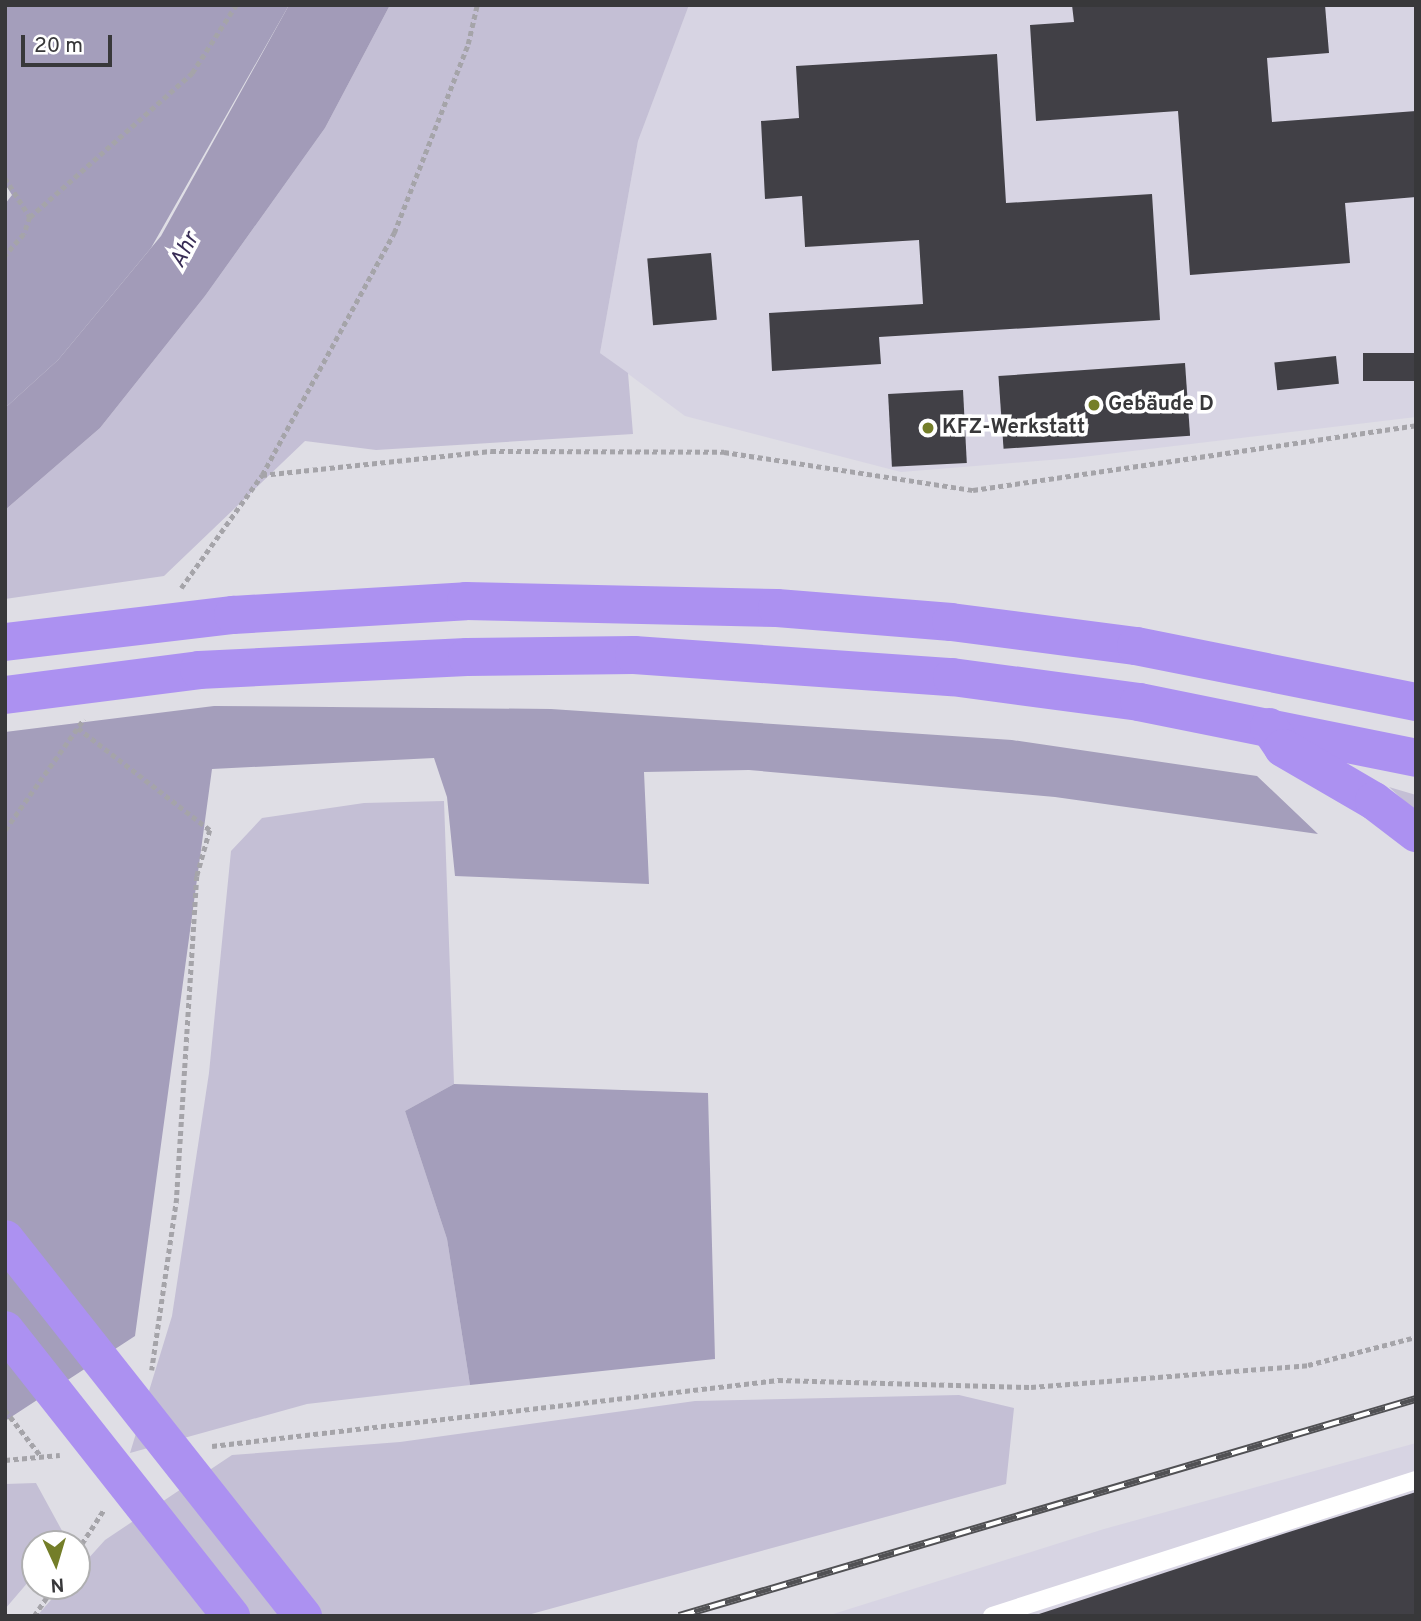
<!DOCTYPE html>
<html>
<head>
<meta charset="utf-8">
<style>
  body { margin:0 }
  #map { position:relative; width:1421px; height:1621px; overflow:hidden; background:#dfdee5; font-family:Overpass,sans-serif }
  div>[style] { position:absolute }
  .built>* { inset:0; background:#d7d4e3 }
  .green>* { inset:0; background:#c4bfd5 }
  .forest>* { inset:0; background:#a49ebb }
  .water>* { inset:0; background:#a29bb8 }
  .building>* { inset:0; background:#414046; transform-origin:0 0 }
  .path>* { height:4.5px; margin-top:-2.25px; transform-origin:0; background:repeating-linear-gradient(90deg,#a5a4a9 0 5px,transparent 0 8.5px) }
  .lane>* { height:18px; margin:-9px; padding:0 9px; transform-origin:9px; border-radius:9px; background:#fff }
  .highway>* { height:38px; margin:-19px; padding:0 19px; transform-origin:19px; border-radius:19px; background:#ac91f1 }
  .rail>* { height:8px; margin-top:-4px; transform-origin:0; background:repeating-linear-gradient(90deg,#fff 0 16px,#515154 0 32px); box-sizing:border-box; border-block:2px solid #515154 }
  .dots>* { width:19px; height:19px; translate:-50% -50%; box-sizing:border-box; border:4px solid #fff; border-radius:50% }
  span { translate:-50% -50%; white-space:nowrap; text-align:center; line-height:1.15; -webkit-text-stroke:7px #fff; paint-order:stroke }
  .poi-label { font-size:21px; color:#38383a; font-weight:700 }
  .left { translate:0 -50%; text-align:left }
  .water-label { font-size:23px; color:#382c55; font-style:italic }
  .frame { position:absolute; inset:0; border:7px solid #38383a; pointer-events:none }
  .north { position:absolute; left:21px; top:1530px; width:70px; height:70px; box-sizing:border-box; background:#fff; border:2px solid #afafb0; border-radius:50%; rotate:176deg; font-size:19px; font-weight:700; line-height:28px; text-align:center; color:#38383a }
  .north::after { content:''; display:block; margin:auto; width:24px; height:32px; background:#747e29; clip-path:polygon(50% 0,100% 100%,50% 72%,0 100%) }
  .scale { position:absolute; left:21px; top:35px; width:91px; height:32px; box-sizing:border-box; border:4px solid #38383a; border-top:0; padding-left:9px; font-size:21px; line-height:24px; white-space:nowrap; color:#38383a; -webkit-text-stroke:5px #fff; paint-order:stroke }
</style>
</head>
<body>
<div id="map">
  <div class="built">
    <i style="clip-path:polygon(689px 5px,1416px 5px,1416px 417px,1074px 458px,901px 472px,685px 416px,600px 353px,638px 141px)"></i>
    <i style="clip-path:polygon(1416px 1443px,1416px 1616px,827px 1616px,1104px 1529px)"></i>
  </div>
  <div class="green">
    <i style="clip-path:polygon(390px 5px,689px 5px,638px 141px,600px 353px,628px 373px,633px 434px,376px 450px,305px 441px,164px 576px,5px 599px,5px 510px,100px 428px,205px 296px,325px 128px)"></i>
    <i style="clip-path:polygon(1389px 787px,1416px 795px,1416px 812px)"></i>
    <i style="clip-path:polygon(444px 801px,454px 1084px,405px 1111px,447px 1239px,470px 1385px,307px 1404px,130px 1453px,172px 1316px,209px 1073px,231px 851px,262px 818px,364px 803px)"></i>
    <i style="clip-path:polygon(959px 1395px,1014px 1408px,1006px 1484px,524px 1616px,37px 1616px,63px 1586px,77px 1586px,77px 1571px,105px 1540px,232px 1455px,400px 1442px,695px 1401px)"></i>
    <i style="clip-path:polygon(36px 1483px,66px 1538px,61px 1544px,35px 1544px,35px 1574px,5px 1609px,5px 1484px)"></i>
  </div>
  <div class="forest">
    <i style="clip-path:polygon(5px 5px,289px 5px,151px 248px,58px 360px,5px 408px,5px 204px,12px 195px,5px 184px)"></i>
    <i style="clip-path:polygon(214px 706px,551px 709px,1012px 740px,1257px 776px,1318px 834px,1055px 797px,749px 770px,644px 772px,649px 884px,455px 876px,447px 797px,434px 758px,212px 769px,135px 1336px,5px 1421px,5px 732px)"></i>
    <i style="clip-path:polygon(454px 1084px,708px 1093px,715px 1359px,470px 1385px,447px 1239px,405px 1111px)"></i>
  </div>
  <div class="water">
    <i style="clip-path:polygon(289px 5px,390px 5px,325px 128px,205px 296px,100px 428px,5px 510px,5px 408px,58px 360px,161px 236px)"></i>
  </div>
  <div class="building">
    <i style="clip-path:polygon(1072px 5px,1325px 5px,1329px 53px,1267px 58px,1272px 122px,1416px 111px,1416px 197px,1345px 203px,1350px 263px,1190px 275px,1178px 111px,1036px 121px,1030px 25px,1074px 22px)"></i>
    <i style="clip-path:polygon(997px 54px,1006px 203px,1152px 194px,1160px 320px,879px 337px,881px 364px,772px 371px,769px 313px,923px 304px,919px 240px,805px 247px,802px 196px,765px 199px,761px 121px,799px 118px,796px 66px)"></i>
    <i style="left:711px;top:253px;width:67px;height:64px;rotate:85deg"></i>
    <i style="left:1416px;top:353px;width:28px;height:53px;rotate:90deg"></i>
    <i style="left:1336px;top:356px;width:28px;height:62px;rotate:84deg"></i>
    <i style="left:1185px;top:363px;width:73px;height:187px;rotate:86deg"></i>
    <i style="left:963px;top:390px;width:73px;height:75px;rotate:87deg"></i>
    <i style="clip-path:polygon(1416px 1492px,1416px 1616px,1033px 1616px,1286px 1533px)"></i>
  </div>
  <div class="path">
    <i style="left:5px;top:178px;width:46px;rotate:57.3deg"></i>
    <i style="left:30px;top:217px;width:18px;rotate:109deg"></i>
    <i style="left:24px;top:234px;width:29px;rotate:131deg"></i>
    <i style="left:30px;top:217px;width:217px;rotate:-41.6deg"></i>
    <i style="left:192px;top:73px;width:81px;rotate:-57.1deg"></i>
    <i style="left:262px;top:475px;width:230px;rotate:-6deg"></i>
    <i style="left:491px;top:451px;width:233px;rotate:0.2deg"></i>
    <i style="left:724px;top:452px;width:252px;rotate:8.7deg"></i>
    <i style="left:973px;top:490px;width:448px;rotate:-8.3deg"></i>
    <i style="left:181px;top:588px;width:139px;rotate:-54.4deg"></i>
    <i style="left:262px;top:475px;width:276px;rotate:-61.4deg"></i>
    <i style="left:394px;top:233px;width:203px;rotate:-68.6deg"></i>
    <i style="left:468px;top:44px;width:40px;rotate:-77deg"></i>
    <i style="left:78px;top:728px;width:167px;rotate:37.7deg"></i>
    <i style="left:210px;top:830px;width:48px;rotate:105.8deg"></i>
    <i style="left:197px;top:876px;width:323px;rotate:93.6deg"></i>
    <i style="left:177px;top:1198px;width:174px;rotate:98.3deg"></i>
    <i style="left:5px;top:830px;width:136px;rotate:-54.6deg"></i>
    <i style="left:5px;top:1410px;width:57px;rotate:52.1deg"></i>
    <i style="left:212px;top:1446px;width:570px;rotate:-6.65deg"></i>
    <i style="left:778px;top:1380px;width:253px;rotate:1.6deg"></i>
    <i style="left:1031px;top:1387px;width:278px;rotate:-4.5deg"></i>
    <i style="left:1308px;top:1365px;width:112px;rotate:-14.5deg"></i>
    <i style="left:5px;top:1460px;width:55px;rotate:-5.2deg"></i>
    <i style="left:77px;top:1551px;width:48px;rotate:-57deg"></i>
    <i style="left:34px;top:1616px;width:36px;rotate:-56deg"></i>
  </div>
  <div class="lane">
    <i style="left:992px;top:1616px;width:445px;rotate:-17.8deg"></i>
  </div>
  <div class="highway">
    <i style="left:5px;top:642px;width:230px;rotate:-6.8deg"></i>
    <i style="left:233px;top:615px;width:233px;rotate:-3.4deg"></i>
    <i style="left:466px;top:601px;width:311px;rotate:1.3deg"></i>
    <i style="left:777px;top:608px;width:175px;rotate:4.6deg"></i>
    <i style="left:951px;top:622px;width:187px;rotate:7.4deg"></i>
    <i style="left:1136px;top:646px;width:286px;rotate:11.3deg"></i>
    <i style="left:5px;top:695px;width:196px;rotate:-7.3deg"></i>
    <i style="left:199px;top:670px;width:268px;rotate:-2.8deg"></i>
    <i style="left:467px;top:657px;width:167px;rotate:-0.7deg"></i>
    <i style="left:634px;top:655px;width:319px;rotate:4deg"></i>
    <i style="left:952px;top:677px;width:189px;rotate:7.6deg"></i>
    <i style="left:1139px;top:702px;width:283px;rotate:11.4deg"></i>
    <i style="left:1269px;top:727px;width:25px;rotate:56deg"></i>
    <i style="left:1283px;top:748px;width:105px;rotate:30.2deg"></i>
    <i style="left:1374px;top:801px;width:53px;rotate:37.3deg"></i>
    <i style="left:5px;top:1239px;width:481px;rotate:51.7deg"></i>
    <i style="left:5px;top:1330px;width:365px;rotate:51.7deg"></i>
  </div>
  <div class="rail">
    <i style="left:679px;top:1616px;width:768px;rotate:-16.41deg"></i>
  </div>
  <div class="dots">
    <i style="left:1094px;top:405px;background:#747e29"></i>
    <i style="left:928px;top:428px;background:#747e29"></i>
  </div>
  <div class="poi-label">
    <span class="left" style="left:1108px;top:405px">Gebäude D</span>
    <span class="left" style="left:942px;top:428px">KFZ-Werkstatt</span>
  </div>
  <div class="water-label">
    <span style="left:186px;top:251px;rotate:-62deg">Ahr</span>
  </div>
  <div class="frame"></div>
  <div class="north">N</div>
  <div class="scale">20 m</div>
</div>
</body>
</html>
